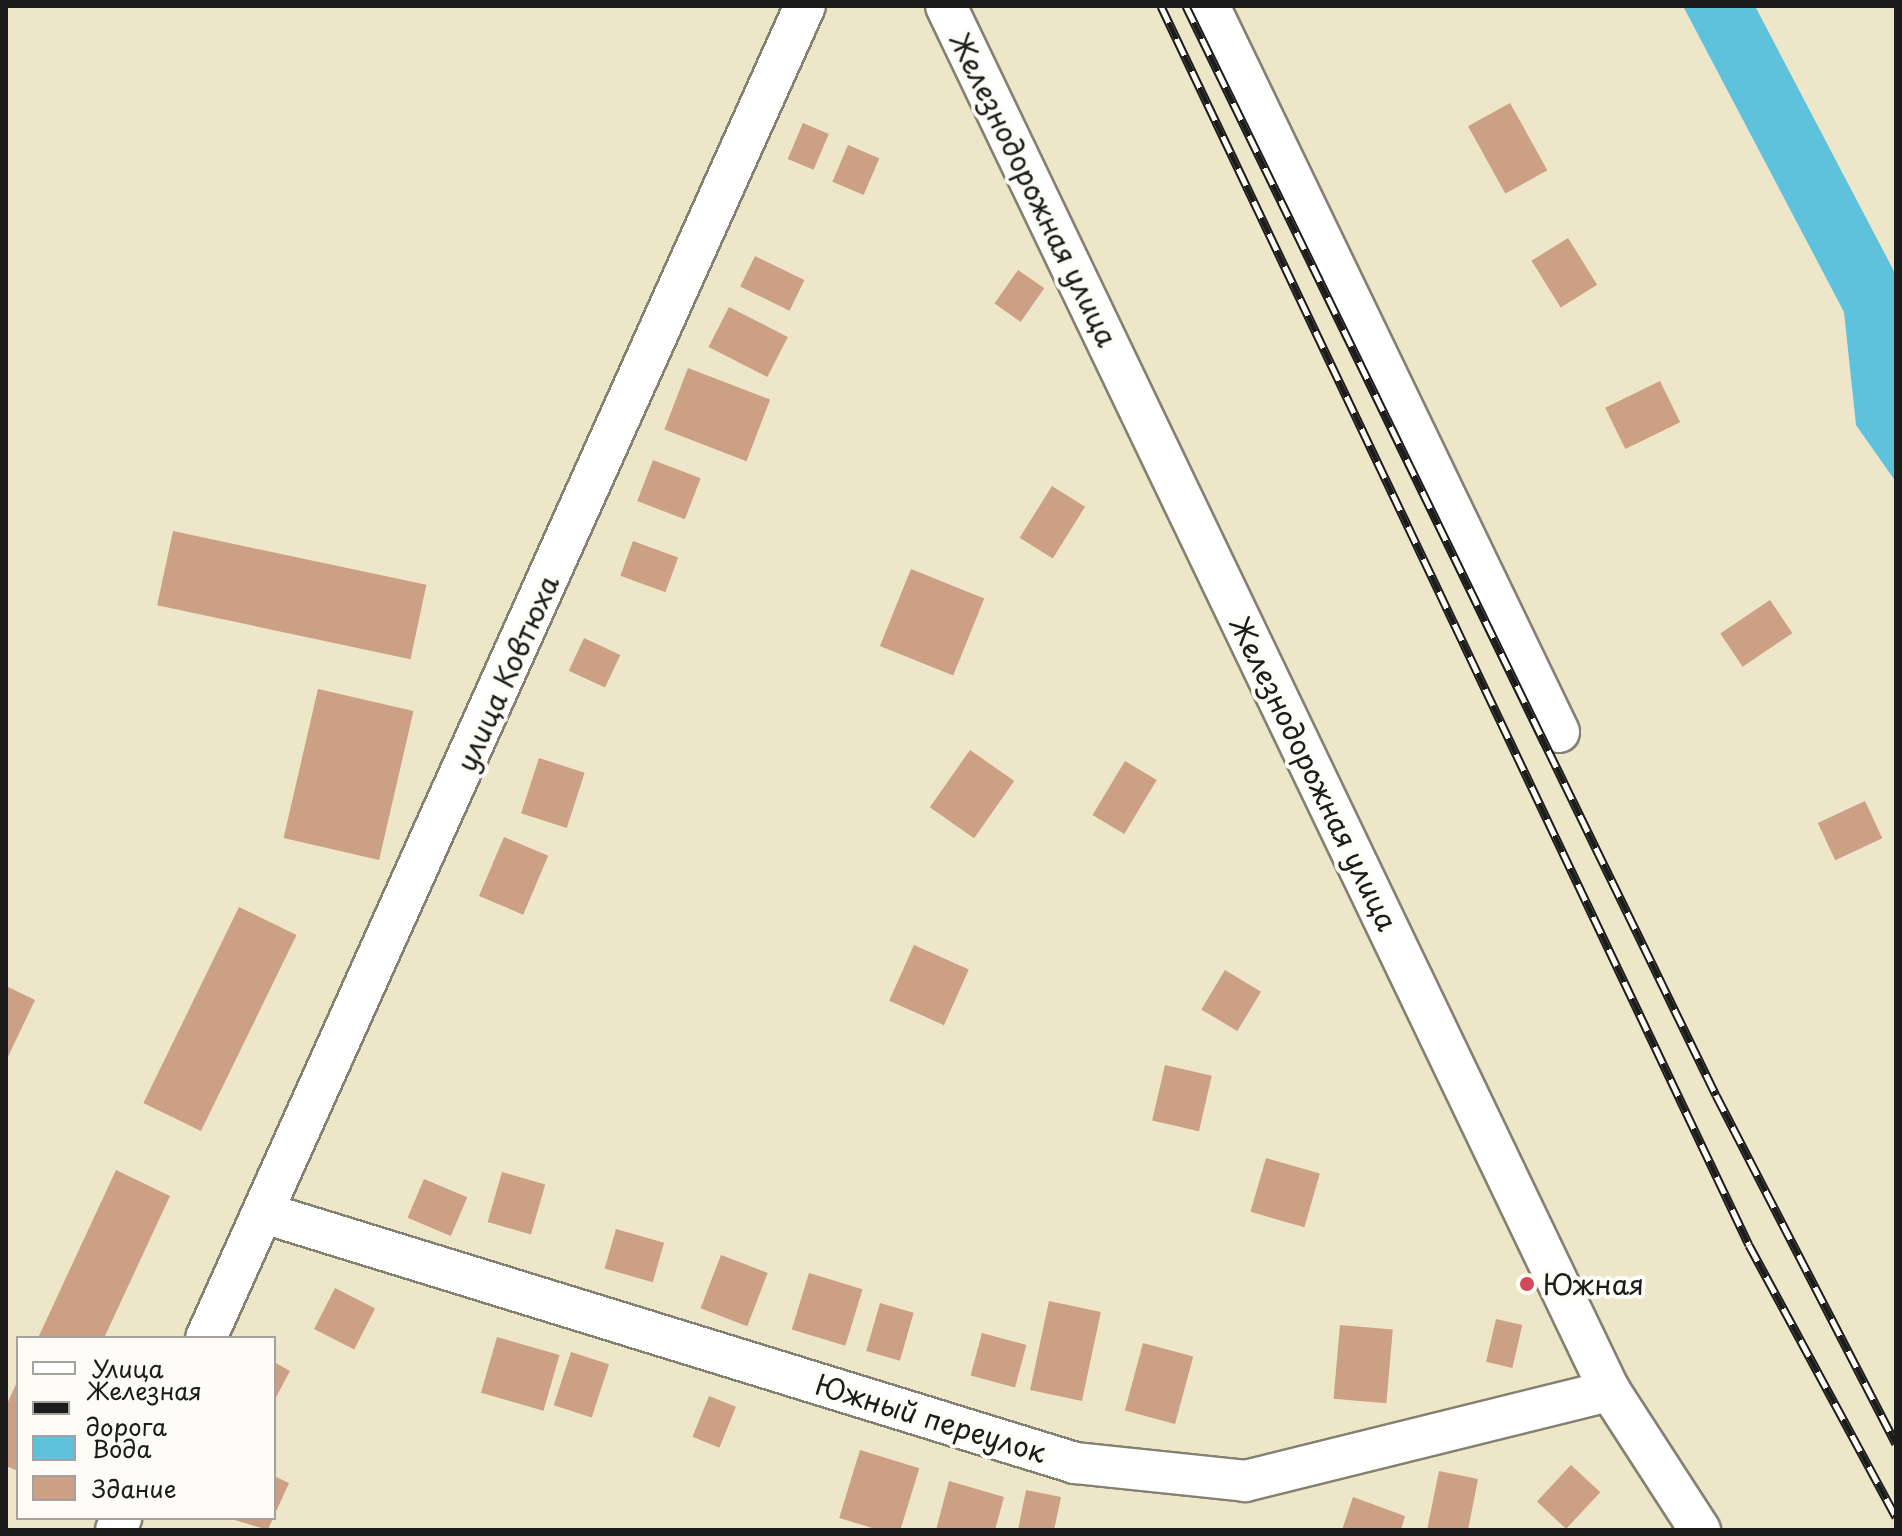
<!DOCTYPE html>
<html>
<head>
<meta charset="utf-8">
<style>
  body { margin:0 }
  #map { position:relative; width:1902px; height:1536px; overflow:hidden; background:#eee6c9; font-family:"Playpen Sans",sans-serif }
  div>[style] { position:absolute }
  .water>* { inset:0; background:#5fc2dd }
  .building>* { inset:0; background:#cba084; transform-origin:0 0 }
  .roads { filter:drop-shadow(2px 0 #858172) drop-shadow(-2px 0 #858172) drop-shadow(0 2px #858172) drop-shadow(0 -2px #858172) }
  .minor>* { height:40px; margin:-20px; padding:0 20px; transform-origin:20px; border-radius:20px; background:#fff }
  .rail>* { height:9px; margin-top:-4.5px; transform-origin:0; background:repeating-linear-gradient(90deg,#fdfcf7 0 18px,#1c1c1c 0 36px); box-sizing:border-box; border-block:2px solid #1c1c1c }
  .dots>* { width:22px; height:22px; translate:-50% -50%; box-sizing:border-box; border:4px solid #fdfcf7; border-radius:50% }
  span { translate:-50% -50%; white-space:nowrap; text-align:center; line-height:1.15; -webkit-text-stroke:8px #fdfcf7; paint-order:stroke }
  .street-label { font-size:28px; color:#1c1c1c }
  .poi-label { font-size:28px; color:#1c1c1c }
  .left { translate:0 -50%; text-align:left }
  .frame { position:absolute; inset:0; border:8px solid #1c1c1c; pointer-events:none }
  .legend { position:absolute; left:16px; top:1336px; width:260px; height:184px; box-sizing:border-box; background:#fdfcf7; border:2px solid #a3a29f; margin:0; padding:10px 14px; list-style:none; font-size:24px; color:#1c1c1c }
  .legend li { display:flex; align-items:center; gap:16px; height:40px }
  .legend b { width:40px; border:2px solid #a3a29f }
</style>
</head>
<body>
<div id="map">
  <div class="water">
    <i style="clip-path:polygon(1683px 6px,1755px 6px,1896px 275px,1896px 482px,1856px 425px,1844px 312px)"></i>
  </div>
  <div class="building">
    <i style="left:1510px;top:103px;width:77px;height:48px;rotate:61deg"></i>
    <i style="left:803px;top:123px;width:28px;height:39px;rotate:23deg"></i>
    <i style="left:848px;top:145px;width:34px;height:40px;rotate:23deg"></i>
    <i style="left:1568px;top:238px;width:55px;height:43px;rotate:58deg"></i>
    <i style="left:755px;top:256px;width:55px;height:34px;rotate:26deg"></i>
    <i style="left:1018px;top:270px;width:32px;height:41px;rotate:35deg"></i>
    <i style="left:729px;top:307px;width:66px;height:45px;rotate:27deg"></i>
    <i style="left:688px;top:368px;width:88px;height:66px;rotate:21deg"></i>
    <i style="left:1660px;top:381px;width:46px;height:61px;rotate:64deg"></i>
    <i style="left:653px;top:460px;width:51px;height:44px;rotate:21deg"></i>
    <i style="left:1052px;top:486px;width:39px;height:61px;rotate:32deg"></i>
    <i style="left:173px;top:531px;width:259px;height:76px;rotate:12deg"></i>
    <i style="left:633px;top:541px;width:48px;height:37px;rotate:20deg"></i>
    <i style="left:911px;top:569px;width:79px;height:83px;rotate:22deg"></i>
    <i style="left:1770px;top:600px;width:40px;height:60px;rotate:56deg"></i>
    <i style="left:584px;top:638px;width:40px;height:36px;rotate:25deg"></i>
    <i style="left:318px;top:689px;width:98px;height:153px;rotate:13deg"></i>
    <i style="left:970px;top:750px;width:54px;height:70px;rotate:35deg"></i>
    <i style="left:539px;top:758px;width:48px;height:58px;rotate:18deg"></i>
    <i style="left:1125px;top:761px;width:37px;height:63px;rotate:31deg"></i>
    <i style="left:1865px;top:801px;width:41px;height:52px;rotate:65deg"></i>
    <i style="left:504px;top:837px;width:48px;height:64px;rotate:23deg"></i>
    <i style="left:239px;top:907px;width:64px;height:218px;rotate:26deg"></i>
    <i style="left:914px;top:945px;width:60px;height:61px;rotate:24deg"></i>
    <i style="left:1225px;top:970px;width:42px;height:46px;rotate:31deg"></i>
    <i style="clip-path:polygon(6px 986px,35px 1000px,6px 1061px)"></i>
    <i style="left:1165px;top:1065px;width:48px;height:57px;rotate:13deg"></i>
    <i style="left:1266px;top:1158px;width:56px;height:56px;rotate:16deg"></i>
    <i style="clip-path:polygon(116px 1170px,170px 1196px,104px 1338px,38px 1338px)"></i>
    <i style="left:502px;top:1172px;width:45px;height:52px;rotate:16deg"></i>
    <i style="left:424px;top:1179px;width:47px;height:42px;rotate:23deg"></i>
    <i style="left:616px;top:1229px;width:50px;height:41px;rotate:16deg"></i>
    <i style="left:721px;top:1255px;width:50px;height:57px;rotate:21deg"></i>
    <i style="left:809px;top:1273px;width:56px;height:59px;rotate:17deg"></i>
    <i style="left:335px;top:1288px;width:45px;height:46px;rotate:27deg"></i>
    <i style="left:1049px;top:1301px;width:53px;height:91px;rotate:12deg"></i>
    <i style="left:880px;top:1303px;width:35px;height:50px;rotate:16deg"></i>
    <i style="left:1496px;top:1319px;width:27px;height:44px;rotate:13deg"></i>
    <i style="left:1340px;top:1325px;width:53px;height:74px;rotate:5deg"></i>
    <i style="left:982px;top:1333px;width:46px;height:44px;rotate:15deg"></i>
    <i style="left:497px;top:1337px;width:65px;height:58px;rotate:16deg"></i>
    <i style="left:1143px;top:1343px;width:52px;height:70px;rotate:15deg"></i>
    <i style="left:571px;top:1352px;width:40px;height:56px;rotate:18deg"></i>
    <i style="clip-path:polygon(274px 1362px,290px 1371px,274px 1401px)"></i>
    <i style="clip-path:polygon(18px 1380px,18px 1471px,6px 1466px,6px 1406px)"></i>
    <i style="left:709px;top:1396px;width:29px;height:44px;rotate:22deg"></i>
    <i style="left:860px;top:1450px;width:62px;height:71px;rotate:17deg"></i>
    <i style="left:1571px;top:1465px;width:40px;height:50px;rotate:43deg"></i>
    <i style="clip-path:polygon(1439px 1471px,1478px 1479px,1468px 1530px,1427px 1530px)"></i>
    <i style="clip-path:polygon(274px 1476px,289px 1483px,274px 1516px)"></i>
    <i style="clip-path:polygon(949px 1481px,1004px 1497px,995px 1530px,936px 1530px)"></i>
    <i style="clip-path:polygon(1026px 1490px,1061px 1497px,1054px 1530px,1018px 1530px)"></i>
    <i style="clip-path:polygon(1353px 1497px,1405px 1516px,1401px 1530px,1342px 1530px)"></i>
    <i style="clip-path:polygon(228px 1518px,273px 1518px,268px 1530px)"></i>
  </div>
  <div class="roads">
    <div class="minor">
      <i style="left:946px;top:6px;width:1536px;rotate:64.39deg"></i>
      <i style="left:1610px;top:1391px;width:166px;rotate:57.1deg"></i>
      <i style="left:1209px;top:6px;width:806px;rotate:64.26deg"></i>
      <i style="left:264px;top:1213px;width:849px;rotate:17.13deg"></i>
      <i style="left:1075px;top:1463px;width:171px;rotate:6deg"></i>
      <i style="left:1245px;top:1481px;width:376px;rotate:-13.9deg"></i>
      <i style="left:206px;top:1338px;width:1460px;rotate:-65.79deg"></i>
      <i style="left:116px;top:1530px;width:13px;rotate:-67deg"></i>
    </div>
  </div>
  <div class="rail">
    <i style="left:1161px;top:6px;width:1371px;rotate:64.61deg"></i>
    <i style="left:1749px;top:1245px;width:309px;rotate:61.6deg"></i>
    <i style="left:1186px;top:6px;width:1211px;rotate:64.05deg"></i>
    <i style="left:1716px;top:1095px;width:392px;rotate:62.7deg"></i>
  </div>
  <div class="dots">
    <i style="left:1527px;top:1284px;background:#d1495b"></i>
  </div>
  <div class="street-label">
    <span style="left:1034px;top:189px;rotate:64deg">Железнодорожная улица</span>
    <span style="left:507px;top:673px;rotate:-66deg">улица Ковтюха</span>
    <span style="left:1314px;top:773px;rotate:64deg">Железнодорожная улица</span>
    <span style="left:931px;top:1418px;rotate:17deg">Южный переулок</span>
  </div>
  <div class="poi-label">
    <span class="left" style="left:1543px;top:1284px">Южная</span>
  </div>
  <div class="frame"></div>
  <ul class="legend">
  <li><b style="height:10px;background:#fff"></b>Улица</li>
  <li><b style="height:10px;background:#1c1c1c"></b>Железная дорога</li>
  <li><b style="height:22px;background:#5fc2dd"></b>Вода</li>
  <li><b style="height:22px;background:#cba084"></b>Здание</li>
  </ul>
</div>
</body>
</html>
